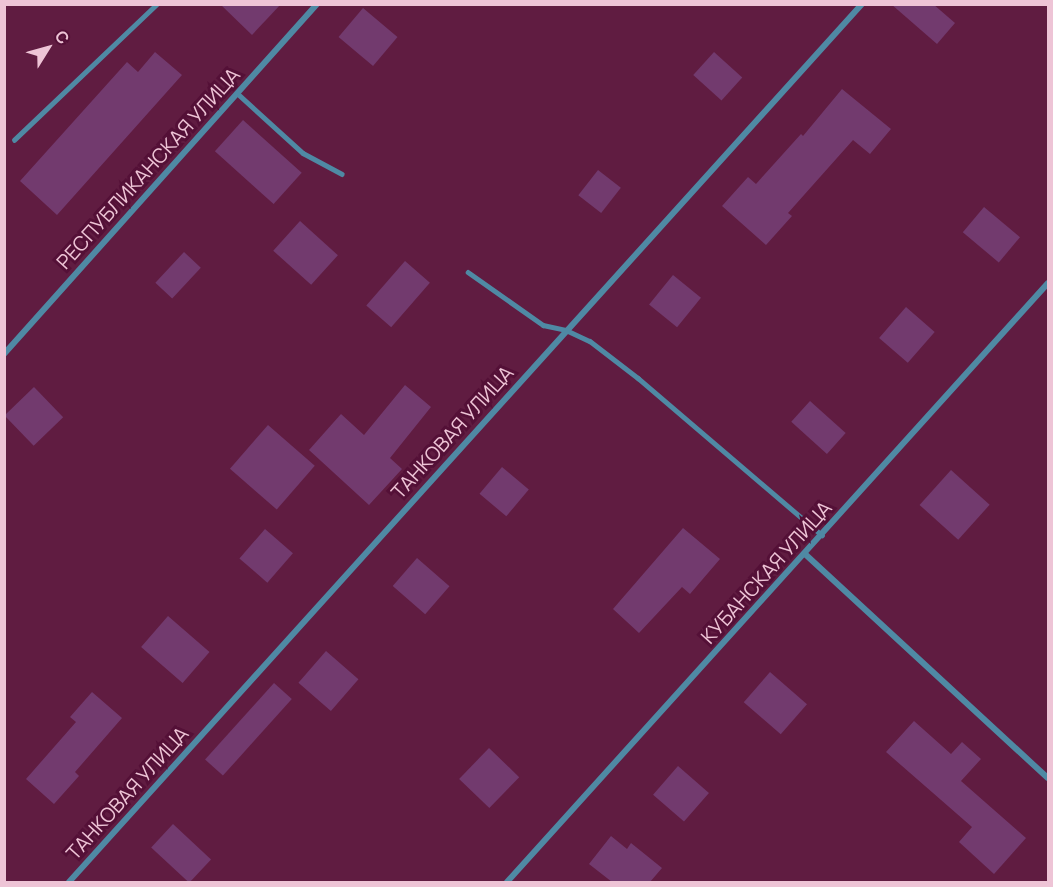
<!DOCTYPE html>
<html>
<head>
<meta charset="utf-8">
<style>
  body { margin:0 }
  #map { position:relative; width:1053px; height:887px; overflow:hidden; background:#601c41; font-family:Manrope,sans-serif }
  div>[style] { position:absolute }
  .building>* { inset:0; background:#723a6e; transform-origin:0 0 }
  .service>* { height:4.5px; margin:-2.25px; padding:0 2.25px; transform-origin:2.25px; border-radius:2.25px; background:#4f89a4 }
  .minor>* { height:6px; margin:-3px; padding:0 3px; transform-origin:3px; border-radius:3px; background:#4f89a4 }
  span { translate:-50% -50%; white-space:nowrap; text-align:center; line-height:1.15; -webkit-text-stroke:6px #541037; paint-order:stroke }
  .street-label { font-size:20px; color:#eec4d6 }
  .frame { position:absolute; inset:0; border:6px solid #eec4d6; pointer-events:none }
  .north { position:absolute; left:18px; top:18px; width:60px; height:60px; -webkit-text-stroke:4px #541037; paint-order:stroke; rotate:53deg; font-size:16px; font-weight:700; line-height:24px; text-align:center; color:#eec4d6 }
  .north::after { content:''; display:block; margin:auto; width:21px; height:27px; background:#eec4d6; clip-path:polygon(50% 0,100% 100%,50% 72%,0 100%) }
</style>
</head>
<body>
<div id="map">
  <div class="building">
    <i style="clip-path:polygon(220px 4px,281px 4px,252px 35px)"></i>
    <i style="clip-path:polygon(891px 4px,933px 4px,955px 23px,937px 44px)"></i>
    <i style="left:363px;top:8px;width:45px;height:38px;rotate:40deg"></i>
    <i style="clip-path:polygon(155px 52px,182px 75px,57px 215px,20px 181px,127px 62px,138px 72px)"></i>
    <i style="left:714px;top:52px;width:38px;height:31px;rotate:42deg"></i>
    <i style="clip-path:polygon(842px 89px,891px 129px,870px 154px,853px 140px,788px 213px,792px 216px,766px 245px,722px 206px,748px 177px,756px 184px,801px 134px,803px 136px)"></i>
    <i style="left:243px;top:120px;width:79px;height:42px;rotate:42deg"></i>
    <i style="left:598px;top:170px;width:29px;height:32px;rotate:38deg"></i>
    <i style="left:984px;top:207px;width:47px;height:33px;rotate:40deg"></i>
    <i style="left:300px;top:221px;width:51px;height:40px;rotate:42deg"></i>
    <i style="left:184px;top:252px;width:23px;height:42px;rotate:43deg"></i>
    <i style="left:405px;top:261px;width:33px;height:59px;rotate:41deg"></i>
    <i style="left:673px;top:275px;width:36px;height:38px;rotate:39deg"></i>
    <i style="left:906px;top:307px;width:38px;height:41px;rotate:41deg"></i>
    <i style="clip-path:polygon(405px 385px,431px 407px,390px 458px,402px 469px,369px 505px,309px 450px,341px 414px,364px 435px)"></i>
    <i style="left:34px;top:387px;width:42px;height:41px;rotate:46deg"></i>
    <i style="left:810px;top:401px;width:48px;height:28px;rotate:42deg"></i>
    <i style="left:268px;top:425px;width:62px;height:58px;rotate:41deg"></i>
    <i style="left:502px;top:467px;width:35px;height:35px;rotate:40deg"></i>
    <i style="left:951px;top:470px;width:52px;height:47px;rotate:42deg"></i>
    <i style="clip-path:polygon(683px 528px,720px 559px,690px 594px,682px 587px,639px 633px,613px 609px)"></i>
    <i style="left:265px;top:529px;width:37px;height:39px;rotate:41deg"></i>
    <i style="left:417px;top:558px;width:43px;height:37px;rotate:41deg"></i>
    <i style="left:168px;top:616px;width:55px;height:41px;rotate:41deg"></i>
    <i style="left:326px;top:651px;width:43px;height:42px;rotate:41deg"></i>
    <i style="left:770px;top:672px;width:49px;height:40px;rotate:41deg"></i>
    <i style="left:274px;top:683px;width:24px;height:103px;rotate:42deg"></i>
    <i style="clip-path:polygon(92px 692px,122px 718px,75px 772px,79px 776px,54px 804px,26px 779px,76px 722px,70px 717px)"></i>
    <i style="clip-path:polygon(914px 721px,951px 754px,962px 742px,981px 759px,961px 781px,1026px 838px,994px 874px,959px 842px,972px 827px,886px 752px)"></i>
    <i style="left:489px;top:748px;width:42px;height:43px;rotate:44deg"></i>
    <i style="left:678px;top:766px;width:41px;height:38px;rotate:41deg"></i>
    <i style="left:173px;top:824px;width:52px;height:32px;rotate:43deg"></i>
    <i style="clip-path:polygon(611px 836px,627px 849px,631px 843px,662px 868px,650px 882px,612px 882px,589px 864px)"></i>
  </div>
  <div class="service">
    <i style="left:237px;top:93px;width:89px;rotate:42.3deg"></i>
    <i style="left:303px;top:153px;width:44px;rotate:28.3deg"></i>
    <i style="left:14px;top:140px;width:197px;rotate:-43.6deg"></i>
    <i style="left:468px;top:272px;width:92px;rotate:35.2deg"></i>
    <i style="left:543px;top:325px;width:24px;rotate:12deg"></i>
    <i style="left:566px;top:330px;width:26px;rotate:25deg"></i>
    <i style="left:590px;top:341px;width:61px;rotate:37.6deg"></i>
    <i style="left:638px;top:378px;width:242px;rotate:40.5deg"></i>
  </div>
  <div class="minor">
    <i style="left:4px;top:354px;width:470px;rotate:-48.2deg"></i>
    <i style="left:805px;top:554px;width:330px;rotate:42.7deg"></i>
    <i style="left:69px;top:882px;width:1183px;rotate:-47.91deg"></i>
    <i style="left:507px;top:882px;width:807px;rotate:-47.91deg"></i>
  </div>
  <div class="street-label">
    <span style="left:148px;top:168px;rotate:-48deg">РЕСПУБЛИКАНСКАЯ УЛИЦА</span>
    <span style="left:452px;top:432px;rotate:-48deg">ТАНКОВАЯ УЛИЦА</span>
    <span style="left:766px;top:572px;rotate:-48deg">КУБАНСКАЯ УЛИЦА</span>
    <span style="left:127px;top:793px;rotate:-48deg">ТАНКОВАЯ УЛИЦА</span>
  </div>
  <div class="frame"></div>
  <div class="north">С</div>
</div>
</body>
</html>
